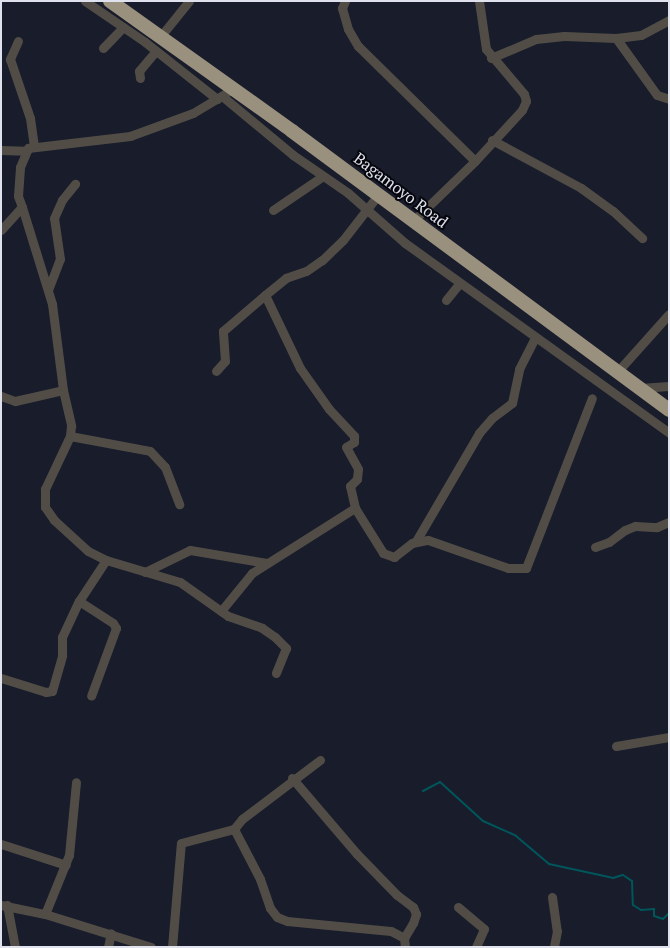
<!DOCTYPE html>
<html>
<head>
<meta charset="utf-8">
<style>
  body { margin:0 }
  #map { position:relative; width:670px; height:948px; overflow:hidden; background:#181c2b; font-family:"PT Serif",serif }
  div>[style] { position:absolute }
  .stream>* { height:2px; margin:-1px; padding:0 1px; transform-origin:1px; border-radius:1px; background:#00565b }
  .minor>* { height:9px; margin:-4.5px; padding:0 4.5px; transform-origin:4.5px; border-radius:4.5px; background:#514d46 }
  .highway>* { height:14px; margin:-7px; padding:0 7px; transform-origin:7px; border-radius:7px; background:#99907d }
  span { translate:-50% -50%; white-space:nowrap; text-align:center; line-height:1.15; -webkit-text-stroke:4px #06070d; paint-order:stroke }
  .street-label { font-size:16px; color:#dfe2ed }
  .frame { position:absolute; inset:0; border:2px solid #dfe2ed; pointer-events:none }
</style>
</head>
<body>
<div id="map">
  <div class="stream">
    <i style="left:423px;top:791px;width:19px;rotate:-28deg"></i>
    <i style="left:440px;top:782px;width:58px;rotate:42.2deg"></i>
    <i style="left:483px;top:821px;width:36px;rotate:24deg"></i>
    <i style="left:516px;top:836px;width:43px;rotate:40.3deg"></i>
    <i style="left:549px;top:864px;width:66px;rotate:12.3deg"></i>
    <i style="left:613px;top:878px;width:10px;rotate:-17deg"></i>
    <i style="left:623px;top:875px;width:11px;rotate:34deg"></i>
    <i style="left:632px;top:881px;width:24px;rotate:88deg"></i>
    <i style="left:633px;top:905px;width:9px;rotate:32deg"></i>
    <i style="left:641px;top:910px;width:13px;rotate:-4deg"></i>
    <i style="left:654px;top:909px;width:7px;rotate:90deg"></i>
    <i style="left:654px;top:916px;width:9px;rotate:18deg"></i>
    <i style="left:663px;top:919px;width:8px;rotate:-45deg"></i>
  </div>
  <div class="minor">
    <i style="left:85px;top:1px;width:73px;rotate:34.3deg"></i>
    <i style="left:145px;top:42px;width:92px;rotate:38.4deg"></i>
    <i style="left:345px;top:1px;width:8px;rotate:113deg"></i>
    <i style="left:342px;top:8px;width:22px;rotate:74deg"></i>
    <i style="left:348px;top:29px;width:20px;rotate:60deg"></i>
    <i style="left:358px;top:46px;width:164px;rotate:44.5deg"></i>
    <i style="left:160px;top:37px;width:46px;rotate:-51.1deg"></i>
    <i style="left:616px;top:38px;width:70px;rotate:54.3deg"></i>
    <i style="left:657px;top:95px;width:13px;rotate:18deg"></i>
    <i style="left:18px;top:41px;width:20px;rotate:114deg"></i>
    <i style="left:10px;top:59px;width:62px;rotate:71.3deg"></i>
    <i style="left:30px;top:118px;width:29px;rotate:82deg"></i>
    <i style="left:103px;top:48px;width:29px;rotate:-46deg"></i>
    <i style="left:491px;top:58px;width:49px;rotate:-22.9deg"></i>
    <i style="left:536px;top:39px;width:28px;rotate:-6deg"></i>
    <i style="left:564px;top:36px;width:52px;rotate:2.2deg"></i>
    <i style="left:616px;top:38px;width:25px;rotate:-7deg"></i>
    <i style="left:641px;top:35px;width:32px;rotate:-28deg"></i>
    <i style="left:140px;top:78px;width:7px;rotate:-98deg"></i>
    <i style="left:139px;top:71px;width:26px;rotate:-50deg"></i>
    <i style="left:222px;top:96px;width:92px;rotate:39.7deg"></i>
    <i style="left:293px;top:155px;width:67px;rotate:34.6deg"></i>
    <i style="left:348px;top:193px;width:76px;rotate:41.3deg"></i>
    <i style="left:405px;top:243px;width:325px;rotate:35.7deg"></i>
    <i style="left:492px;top:140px;width:101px;rotate:28.3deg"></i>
    <i style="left:581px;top:188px;width:39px;rotate:36deg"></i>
    <i style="left:613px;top:211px;width:40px;rotate:43deg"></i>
    <i style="left:1px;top:150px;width:24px;rotate:2deg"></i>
    <i style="left:378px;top:195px;width:57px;rotate:127.9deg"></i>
    <i style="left:343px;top:240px;width:29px;rotate:136deg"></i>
    <i style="left:322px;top:260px;width:19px;rotate:145deg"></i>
    <i style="left:306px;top:271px;width:21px;rotate:161deg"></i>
    <i style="left:286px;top:278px;width:27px;rotate:141deg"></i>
    <i style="left:265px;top:295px;width:81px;rotate:64.4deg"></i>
    <i style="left:300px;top:368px;width:50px;rotate:54.7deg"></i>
    <i style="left:329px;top:409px;width:37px;rotate:47deg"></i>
    <i style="left:354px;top:436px;width:6px;rotate:90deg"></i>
    <i style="left:354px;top:442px;width:9px;rotate:148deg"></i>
    <i style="left:346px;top:447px;width:25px;rotate:61deg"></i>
    <i style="left:358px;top:469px;width:10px;rotate:96deg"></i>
    <i style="left:357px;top:479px;width:10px;rotate:135deg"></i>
    <i style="left:350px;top:486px;width:23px;rotate:77deg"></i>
    <i style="left:355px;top:508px;width:53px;rotate:58.1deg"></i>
    <i style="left:383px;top:553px;width:12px;rotate:20deg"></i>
    <i style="left:394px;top:557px;width:23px;rotate:-38deg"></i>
    <i style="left:412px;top:543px;width:16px;rotate:-11deg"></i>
    <i style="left:428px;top:540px;width:85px;rotate:19.3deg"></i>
    <i style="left:508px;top:568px;width:18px"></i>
    <i style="left:526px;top:568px;width:182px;rotate:-68.8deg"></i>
    <i style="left:22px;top:207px;width:102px;rotate:72.8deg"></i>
    <i style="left:52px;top:304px;width:87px;rotate:82.7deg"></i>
    <i style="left:63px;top:390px;width:37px;rotate:77deg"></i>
    <i style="left:71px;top:426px;width:10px;rotate:96deg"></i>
    <i style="left:70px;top:436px;width:59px;rotate:115.3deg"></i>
    <i style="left:45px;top:489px;width:18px;rotate:90deg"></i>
    <i style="left:45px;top:507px;width:16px;rotate:55deg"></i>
    <i style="left:54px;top:520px;width:46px;rotate:42.4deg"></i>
    <i style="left:88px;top:551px;width:20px;rotate:27deg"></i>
    <i style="left:106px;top:560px;width:77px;rotate:16.6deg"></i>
    <i style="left:180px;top:582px;width:59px;rotate:35.3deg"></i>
    <i style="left:228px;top:616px;width:36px;rotate:19deg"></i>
    <i style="left:262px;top:628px;width:16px;rotate:35deg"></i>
    <i style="left:275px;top:637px;width:16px;rotate:45deg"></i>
    <i style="left:286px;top:648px;width:27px;rotate:112deg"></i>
    <i style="left:273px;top:210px;width:60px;rotate:-34.2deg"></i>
    <i style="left:413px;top:221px;width:86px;rotate:-44.1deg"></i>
    <i style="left:475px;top:161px;width:69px;rotate:-47.3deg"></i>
    <i style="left:522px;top:110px;width:10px;rotate:-66deg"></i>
    <i style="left:526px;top:101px;width:7px;rotate:-106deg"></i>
    <i style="left:524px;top:94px;width:59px;rotate:-130.2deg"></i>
    <i style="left:486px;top:49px;width:49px;rotate:-98.3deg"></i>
    <i style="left:1px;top:230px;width:31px;rotate:-48deg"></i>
    <i style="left:22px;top:207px;width:12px;rotate:-110deg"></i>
    <i style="left:18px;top:196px;width:29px;rotate:-86deg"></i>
    <i style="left:20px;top:167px;width:21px;rotate:-67deg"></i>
    <i style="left:28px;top:148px;width:103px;rotate:-6.7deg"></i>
    <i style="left:130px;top:136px;width:67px;rotate:-20.1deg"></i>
    <i style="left:193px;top:113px;width:39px;rotate:-31deg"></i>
    <i style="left:48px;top:290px;width:33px;rotate:-69deg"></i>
    <i style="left:60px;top:259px;width:41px;rotate:-98.3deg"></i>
    <i style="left:54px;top:218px;width:20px;rotate:-66deg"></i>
    <i style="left:62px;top:200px;width:21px;rotate:-51deg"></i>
    <i style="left:446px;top:300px;width:22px;rotate:-51deg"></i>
    <i style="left:216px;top:371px;width:13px;rotate:-48deg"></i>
    <i style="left:225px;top:361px;width:30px;rotate:-94deg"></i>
    <i style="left:223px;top:331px;width:55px;rotate:-40.6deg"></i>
    <i style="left:618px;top:371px;width:76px;rotate:-48.2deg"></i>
    <i style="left:640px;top:388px;width:29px;rotate:-4deg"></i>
    <i style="left:1px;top:396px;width:15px;rotate:20deg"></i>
    <i style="left:15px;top:401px;width:49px;rotate:-12.9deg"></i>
    <i style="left:70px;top:436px;width:81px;rotate:10.6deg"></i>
    <i style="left:150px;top:451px;width:22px;rotate:47deg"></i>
    <i style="left:165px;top:467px;width:40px;rotate:69deg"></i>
    <i style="left:416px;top:541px;width:125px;rotate:-59.7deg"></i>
    <i style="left:479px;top:433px;width:20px;rotate:-49deg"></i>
    <i style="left:492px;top:418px;width:25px;rotate:-37deg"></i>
    <i style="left:512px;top:403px;width:35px;rotate:-78deg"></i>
    <i style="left:519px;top:369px;width:36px;rotate:-63deg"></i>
    <i style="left:595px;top:547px;width:15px;rotate:-20deg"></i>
    <i style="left:609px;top:542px;width:20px;rotate:-37deg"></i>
    <i style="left:625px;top:530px;width:11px;rotate:-22deg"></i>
    <i style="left:635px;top:526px;width:22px;rotate:3deg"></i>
    <i style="left:657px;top:527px;width:13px;rotate:-23deg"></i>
    <i style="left:145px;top:572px;width:50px;rotate:-26.1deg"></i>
    <i style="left:190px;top:550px;width:78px;rotate:9.6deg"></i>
    <i style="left:79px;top:601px;width:40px;rotate:32.9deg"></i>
    <i style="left:113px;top:623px;width:6px;rotate:59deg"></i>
    <i style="left:116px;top:628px;width:72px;rotate:110.2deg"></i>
    <i style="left:221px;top:611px;width:49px;rotate:-50.8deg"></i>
    <i style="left:252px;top:573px;width:122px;rotate:-32.3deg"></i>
    <i style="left:1px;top:678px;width:47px;rotate:17.3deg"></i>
    <i style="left:46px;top:692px;width:6px;rotate:-9deg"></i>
    <i style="left:52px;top:691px;width:37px;rotate:-74deg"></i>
    <i style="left:62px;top:655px;width:18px;rotate:-90deg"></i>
    <i style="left:62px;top:637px;width:40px;rotate:-65deg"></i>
    <i style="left:79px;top:601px;width:49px;rotate:-56.6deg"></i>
    <i style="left:616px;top:746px;width:54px;rotate:-9.6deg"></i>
    <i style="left:320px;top:760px;width:98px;rotate:142.9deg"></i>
    <i style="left:242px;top:819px;width:13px;rotate:129deg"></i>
    <i style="left:234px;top:829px;width:56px;rotate:62.5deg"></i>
    <i style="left:260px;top:879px;width:31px;rotate:71deg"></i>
    <i style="left:270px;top:908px;width:11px;rotate:52deg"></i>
    <i style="left:277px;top:917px;width:11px;rotate:22deg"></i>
    <i style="left:287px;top:921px;width:104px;rotate:5.5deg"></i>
    <i style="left:391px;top:931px;width:15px;rotate:28deg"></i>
    <i style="left:404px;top:938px;width:9px;rotate:84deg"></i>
    <i style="left:292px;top:778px;width:100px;rotate:49.5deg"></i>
    <i style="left:357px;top:854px;width:57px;rotate:45.7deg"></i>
    <i style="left:397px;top:895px;width:20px;rotate:37deg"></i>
    <i style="left:413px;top:907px;width:8px;rotate:67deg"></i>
    <i style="left:416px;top:914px;width:9px;rotate:108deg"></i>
    <i style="left:413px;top:923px;width:17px;rotate:121deg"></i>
    <i style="left:1px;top:844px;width:68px;rotate:17.9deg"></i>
    <i style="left:552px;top:897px;width:34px;rotate:82deg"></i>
    <i style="left:557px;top:931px;width:16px;rotate:101deg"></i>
    <i style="left:1px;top:905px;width:45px;rotate:11.6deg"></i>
    <i style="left:45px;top:914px;width:111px;rotate:17.3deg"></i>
    <i style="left:7px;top:905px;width:43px;rotate:79.2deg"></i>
    <i style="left:458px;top:907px;width:34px;rotate:40deg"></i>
    <i style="left:484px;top:929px;width:20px;rotate:114deg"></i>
    <i style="left:45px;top:914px;width:64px;rotate:-67.9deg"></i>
    <i style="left:69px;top:855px;width:73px;rotate:-84.5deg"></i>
    <i style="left:108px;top:947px;width:14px;rotate:-78deg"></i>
    <i style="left:172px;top:947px;width:104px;rotate:-85.1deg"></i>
    <i style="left:181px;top:843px;width:55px;rotate:-14.8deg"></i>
  </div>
  <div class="highway">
    <i style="left:110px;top:1px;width:224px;rotate:35.5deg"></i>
    <i style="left:292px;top:131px;width:469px;rotate:36.5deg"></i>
  </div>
  <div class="street-label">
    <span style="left:401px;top:190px;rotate:37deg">Bagamoyo Road</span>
  </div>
  <div class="frame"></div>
</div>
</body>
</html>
